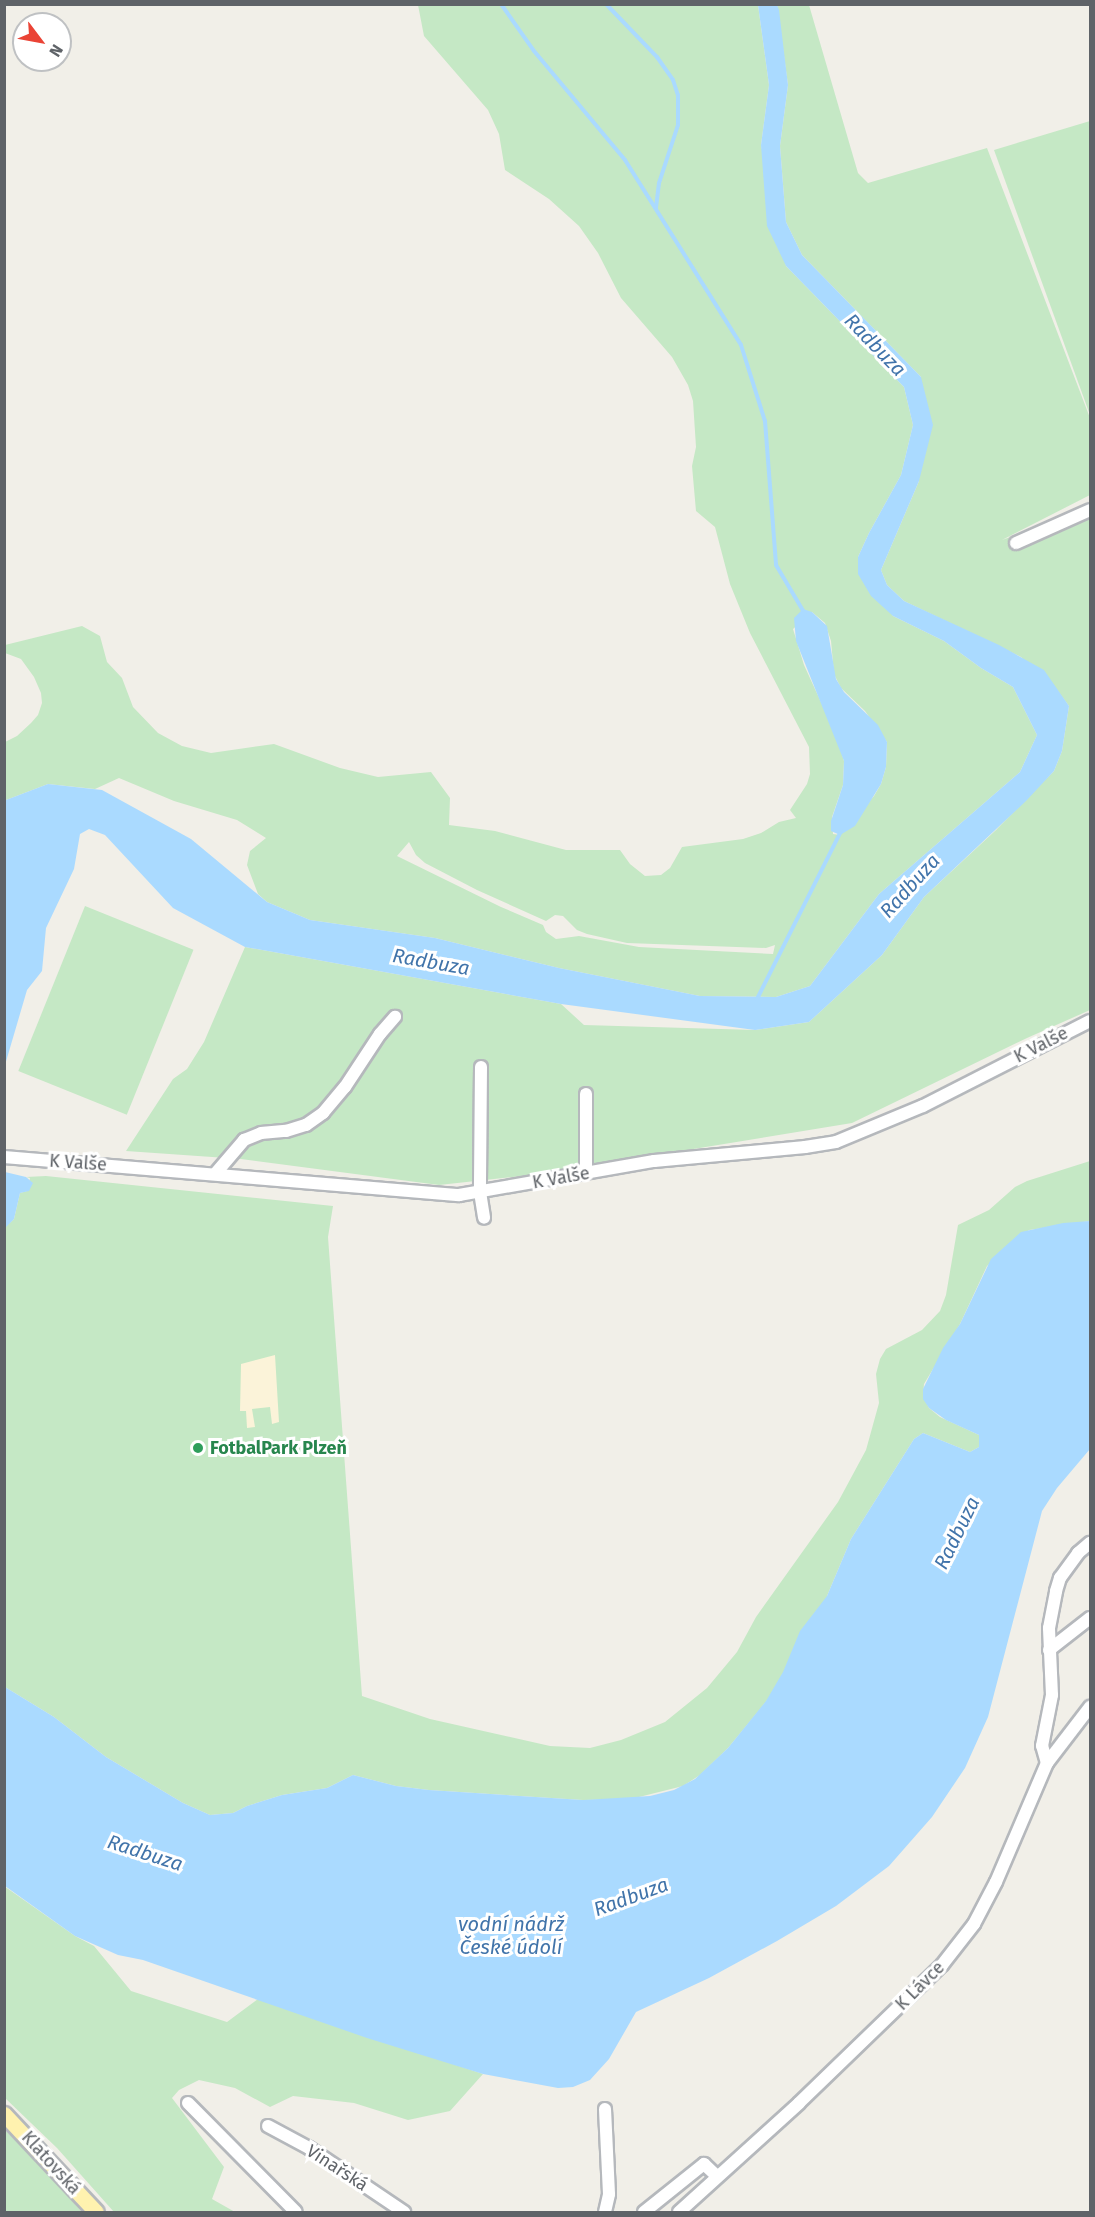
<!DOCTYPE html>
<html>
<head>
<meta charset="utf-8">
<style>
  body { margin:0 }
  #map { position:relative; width:1095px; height:2217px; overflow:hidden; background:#f1efe8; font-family:"Fira Sans",sans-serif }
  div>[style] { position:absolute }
  .green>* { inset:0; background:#c5e8c5; transform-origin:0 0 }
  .sand>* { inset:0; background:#fbf3d9 }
  .water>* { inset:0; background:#aadaff }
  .stream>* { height:4px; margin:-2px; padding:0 2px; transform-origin:2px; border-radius:2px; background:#aadaff }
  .roads { filter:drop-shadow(2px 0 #b5b8bc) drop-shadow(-2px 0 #b5b8bc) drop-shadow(0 2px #b5b8bc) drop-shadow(0 -2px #b5b8bc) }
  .minor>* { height:12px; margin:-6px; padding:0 6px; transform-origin:6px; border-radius:6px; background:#fff }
  .major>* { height:15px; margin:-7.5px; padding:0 7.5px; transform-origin:7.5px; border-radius:7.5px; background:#fff2af }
  .dots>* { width:16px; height:16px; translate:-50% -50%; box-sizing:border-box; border:3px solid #fff; border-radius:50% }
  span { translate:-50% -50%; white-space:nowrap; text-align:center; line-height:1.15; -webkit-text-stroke:6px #fff; paint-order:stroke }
  .street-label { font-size:18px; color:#5f6368 }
  .leisure-label { font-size:18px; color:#27864d; font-weight:700 }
  .left { translate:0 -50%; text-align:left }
  .water-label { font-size:20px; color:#4174aa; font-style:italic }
  .frame { position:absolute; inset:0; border:6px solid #5f6368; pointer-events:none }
  .north { position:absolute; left:12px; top:12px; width:60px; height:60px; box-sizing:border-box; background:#fff; border:2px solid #bfc1c3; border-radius:50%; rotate:122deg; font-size:16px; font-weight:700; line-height:24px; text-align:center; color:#5f6368 }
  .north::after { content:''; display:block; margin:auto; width:21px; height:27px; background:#ea4335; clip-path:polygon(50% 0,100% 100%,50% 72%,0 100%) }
</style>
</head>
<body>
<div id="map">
  <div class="green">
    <i style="clip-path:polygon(evenodd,418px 5px,758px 5px,769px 85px,761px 145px,786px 266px,904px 387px,913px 425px,901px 475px,869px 533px,858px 557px,893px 616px,944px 641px,981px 668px,1013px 687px,1037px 735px,1020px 772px,879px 894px,810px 986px,776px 997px,700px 996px,559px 968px,435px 938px,310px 920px,267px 902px,258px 894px,247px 865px,250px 851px,266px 838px,237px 820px,174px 801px,119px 778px,95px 789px,48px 784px,6px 800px,5px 810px,5px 742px,17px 736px,31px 723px,38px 715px,42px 703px,41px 693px,34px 677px,21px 659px,5px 653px,5px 645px,82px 626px,100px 636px,107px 662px,122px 678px,133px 707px,158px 733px,182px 746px,211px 753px,274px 744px,340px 768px,378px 777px,431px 772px,450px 798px,449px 825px,495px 831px,566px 850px,620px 850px,630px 864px,645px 876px,661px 875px,670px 868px,682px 847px,743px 839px,761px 833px,779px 822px,796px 818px,790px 810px,807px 784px,810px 774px,809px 747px,750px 633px,730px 584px,715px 527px,696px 511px,692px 466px,696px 447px,693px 401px,688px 385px,672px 357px,621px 298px,598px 253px,579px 226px,549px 199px,505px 170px,499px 134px,488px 110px,424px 36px,418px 5px,812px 612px,825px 623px,831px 641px,834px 674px,841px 688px,865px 711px,887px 742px,886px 767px,881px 784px,874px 796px,840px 835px,833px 834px,832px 817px,843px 785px,844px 761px,836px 735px,804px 665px,793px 629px,812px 612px,418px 5px,409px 842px,416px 855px,425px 863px,477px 890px,546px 921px,555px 915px,563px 916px,577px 930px,587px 934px,627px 943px,766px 948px,775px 945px,773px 954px,639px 947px,579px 936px,556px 939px,546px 932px,543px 925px,501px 907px,397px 856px,409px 842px)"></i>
    <i style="clip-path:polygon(777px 5px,809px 5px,858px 173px,868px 183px,987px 148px,1090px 418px,1090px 495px,1002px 540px,1090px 508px,1090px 1010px,1027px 1038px,852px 1123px,540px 1174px,439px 1185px,241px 1159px,126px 1151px,173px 1079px,187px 1069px,204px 1042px,245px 947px,561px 1004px,584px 1025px,755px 1030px,809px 1022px,882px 955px,924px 897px,996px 830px,1054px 771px,1062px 751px,1069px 706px,1057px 690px,1021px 657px,904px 601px,887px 585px,881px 570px,919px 481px,921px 377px,802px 255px,786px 222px,780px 146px,788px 85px)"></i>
    <i style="clip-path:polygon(1090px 121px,1090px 415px,994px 150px)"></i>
    <i style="left:85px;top:906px;width:117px;height:178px;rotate:22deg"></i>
    <i style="clip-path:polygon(1090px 1161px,1090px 1221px,1029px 1230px,987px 1266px,960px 1324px,924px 1384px,923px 1396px,929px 1408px,940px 1417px,979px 1435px,979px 1447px,970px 1452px,923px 1433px,914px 1439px,851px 1539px,827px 1596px,861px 1586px,728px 1748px,700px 1775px,683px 1786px,631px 1799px,583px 1800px,429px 1790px,396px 1786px,353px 1775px,327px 1788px,282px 1795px,247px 1806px,233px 1813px,210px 1815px,183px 1803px,106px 1757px,54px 1717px,5px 1687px,4px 1228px,14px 1219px,20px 1193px,27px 1191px,30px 1178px,26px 1177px,46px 1176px,333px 1206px,328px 1237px,362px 1696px,430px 1719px,550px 1746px,590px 1748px,621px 1740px,665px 1722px,707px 1688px,737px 1652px,756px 1617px,838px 1502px,866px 1450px,879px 1403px,876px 1374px,880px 1359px,886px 1349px,922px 1330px,940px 1311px,946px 1295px,958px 1225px,989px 1210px,1015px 1187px,1027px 1181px)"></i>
    <i style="clip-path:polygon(4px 1886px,75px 1936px,94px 1946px,131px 1991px,227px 2022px,258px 1999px,483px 2074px,450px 2111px,408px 2120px,354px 2103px,293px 2096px,270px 2107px,235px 2088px,199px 2080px,179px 2090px,172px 2098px,224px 2167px,212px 2199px,235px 2212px,114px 2212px,57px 2148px,5px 2098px)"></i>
    <i style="clip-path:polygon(5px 2130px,40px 2165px,82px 2212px,5px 2212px)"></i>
  </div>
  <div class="sand">
    <i style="clip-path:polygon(275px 1355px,279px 1422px,272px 1424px,270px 1407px,252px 1409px,255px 1427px,247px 1428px,246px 1411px,240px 1411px,241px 1364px)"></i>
  </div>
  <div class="water">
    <i style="clip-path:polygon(758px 5px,777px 5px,779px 10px,788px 85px,780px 146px,786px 222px,802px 255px,921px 377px,933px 425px,919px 481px,881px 570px,887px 585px,904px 601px,999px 645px,1044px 670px,1069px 706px,1062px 751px,1054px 771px,1026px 801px,924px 897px,882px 955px,809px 1022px,755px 1030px,561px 1004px,245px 947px,173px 908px,105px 835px,89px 829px,80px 834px,74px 869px,46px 928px,42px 971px,27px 990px,5px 1065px,6px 800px,48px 784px,102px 790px,191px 839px,267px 902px,310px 920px,435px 938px,559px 968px,700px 996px,776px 997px,810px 986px,879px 894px,1020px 772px,1037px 735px,1013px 687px,981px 668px,944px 641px,893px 616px,871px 596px,858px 574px,858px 557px,869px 533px,901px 475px,913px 425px,904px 387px,786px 266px,767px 226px,761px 145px,769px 85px)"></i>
    <i style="clip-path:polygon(803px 609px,812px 612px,827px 626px,836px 679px,844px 692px,878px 725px,887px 742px,886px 767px,881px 784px,855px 826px,840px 835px,831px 831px,831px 821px,843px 785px,844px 761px,796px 641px,794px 618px)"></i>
    <i style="clip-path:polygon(5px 1172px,26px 1177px,33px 1183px,29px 1191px,20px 1193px,14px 1219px,5px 1228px)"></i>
    <i style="clip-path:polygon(1090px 1221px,1090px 1449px,1057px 1488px,1042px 1511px,988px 1717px,965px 1768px,932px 1817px,889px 1866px,836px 1906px,777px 1941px,709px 1978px,636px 2012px,609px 2059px,590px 2080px,573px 2087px,558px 2088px,483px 2074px,367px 2038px,143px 1960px,118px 1955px,75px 1936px,5px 1886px,5px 1687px,54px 1717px,106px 1757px,183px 1803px,210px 1815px,233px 1813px,247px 1806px,282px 1795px,327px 1788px,353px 1775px,396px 1786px,429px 1790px,583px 1800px,650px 1796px,674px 1790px,695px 1779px,728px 1748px,766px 1701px,783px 1672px,800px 1631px,827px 1596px,851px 1539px,914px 1439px,923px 1433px,970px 1452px,979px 1447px,979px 1435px,946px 1420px,929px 1408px,923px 1399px,923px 1389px,943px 1348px,960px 1324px,991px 1259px,1021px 1232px,1063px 1223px)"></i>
  </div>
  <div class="stream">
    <i style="left:501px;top:4px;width:57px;rotate:54.9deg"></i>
    <i style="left:534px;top:51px;width:142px;rotate:50.1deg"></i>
    <i style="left:625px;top:160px;width:218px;rotate:57.9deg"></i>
    <i style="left:741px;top:345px;width:80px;rotate:72.5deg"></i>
    <i style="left:765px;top:421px;width:144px;rotate:85.6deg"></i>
    <i style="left:776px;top:565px;width:57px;rotate:59.4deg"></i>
    <i style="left:606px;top:4px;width:74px;rotate:46.1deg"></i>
    <i style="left:657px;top:57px;width:28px;rotate:55deg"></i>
    <i style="left:673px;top:80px;width:16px;rotate:72deg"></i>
    <i style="left:678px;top:95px;width:30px;rotate:90deg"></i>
    <i style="left:678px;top:125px;width:61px;rotate:108.1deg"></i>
    <i style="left:659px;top:183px;width:25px;rotate:97deg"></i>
    <i style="left:757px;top:999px;width:188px;rotate:-63.4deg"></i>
  </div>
  <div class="roads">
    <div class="minor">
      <i style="left:1016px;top:543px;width:81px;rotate:-24deg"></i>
      <i style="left:481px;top:1067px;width:125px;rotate:90.5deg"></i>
      <i style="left:480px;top:1192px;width:26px;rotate:81deg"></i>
      <i style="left:586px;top:1094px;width:79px;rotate:90deg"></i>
      <i style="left:4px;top:1157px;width:457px;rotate:4.8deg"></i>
      <i style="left:459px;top:1195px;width:198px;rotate:-9.9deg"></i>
      <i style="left:654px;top:1161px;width:152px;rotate:-5.3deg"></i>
      <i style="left:805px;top:1147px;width:31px;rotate:-9deg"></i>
      <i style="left:836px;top:1142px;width:94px;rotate:-22.5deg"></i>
      <i style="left:923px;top:1106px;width:187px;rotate:-27deg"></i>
      <i style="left:215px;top:1174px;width:45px;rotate:-49.5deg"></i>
      <i style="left:244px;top:1140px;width:18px;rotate:-22deg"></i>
      <i style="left:261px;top:1133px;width:25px;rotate:-5deg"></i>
      <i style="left:286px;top:1131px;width:21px;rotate:-17deg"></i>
      <i style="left:306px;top:1125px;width:21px;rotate:-35deg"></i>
      <i style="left:323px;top:1113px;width:34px;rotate:-50deg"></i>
      <i style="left:345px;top:1087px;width:64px;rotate:-56.6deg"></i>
      <i style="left:380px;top:1034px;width:23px;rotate:-49deg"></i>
      <i style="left:1049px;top:1650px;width:52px;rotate:-38deg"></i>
      <i style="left:1047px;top:1763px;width:18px;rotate:-106deg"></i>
      <i style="left:1042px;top:1746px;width:52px;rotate:-78.9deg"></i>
      <i style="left:1052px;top:1695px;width:67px;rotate:-92.6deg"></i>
      <i style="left:1049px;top:1628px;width:38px;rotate:-79deg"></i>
      <i style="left:1056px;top:1591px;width:14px;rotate:-73deg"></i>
      <i style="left:1060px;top:1578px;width:31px;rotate:-54deg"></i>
      <i style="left:1078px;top:1553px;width:16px;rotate:-40deg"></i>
      <i style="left:188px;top:2103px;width:153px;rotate:45.3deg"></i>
      <i style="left:268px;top:2126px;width:47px;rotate:28.2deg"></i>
      <i style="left:309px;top:2148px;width:115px;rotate:34deg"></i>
      <i style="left:605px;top:2212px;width:18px;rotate:-77deg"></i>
      <i style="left:609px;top:2194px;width:85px;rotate:-92.7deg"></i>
      <i style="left:644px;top:2212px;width:77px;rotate:-38.7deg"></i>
      <i style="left:704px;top:2164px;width:18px;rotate:43deg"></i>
      <i style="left:679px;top:2212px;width:162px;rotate:-42.2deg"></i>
      <i style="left:799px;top:2103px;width:199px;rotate:-44deg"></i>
      <i style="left:942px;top:1965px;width:52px;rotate:-52deg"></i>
      <i style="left:974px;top:1924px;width:47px;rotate:-62.4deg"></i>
      <i style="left:996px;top:1882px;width:129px;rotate:-66.8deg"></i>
      <i style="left:1047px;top:1763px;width:71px;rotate:-52.5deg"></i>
    </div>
    <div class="major">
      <i style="left:4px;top:2114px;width:134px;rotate:46.8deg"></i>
    </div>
  </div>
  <div class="dots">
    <i style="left:198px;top:1448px;background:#2e9e5b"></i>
  </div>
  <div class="street-label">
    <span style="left:1041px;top:1045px;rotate:-27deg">K Valše</span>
    <span style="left:78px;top:1163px;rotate:4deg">K Valše</span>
    <span style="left:561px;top:1178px;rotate:-10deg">K Valše</span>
    <span style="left:920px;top:1986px;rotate:-45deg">K Lávce</span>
    <span style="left:51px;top:2163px;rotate:48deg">Klatovská</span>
    <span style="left:337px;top:2168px;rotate:33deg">Vinařská</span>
  </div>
  <div class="leisure-label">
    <span class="left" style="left:210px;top:1448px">FotbalPark Plzeň</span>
  </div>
  <div class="water-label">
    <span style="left:875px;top:345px;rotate:46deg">Radbuza</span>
    <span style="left:910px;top:886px;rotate:-48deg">Radbuza</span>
    <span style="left:431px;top:962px;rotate:10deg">Radbuza</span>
    <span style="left:957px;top:1533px;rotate:-64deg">Radbuza</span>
    <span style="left:145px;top:1853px;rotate:18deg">Radbuza</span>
    <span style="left:631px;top:1897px;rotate:-20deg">Radbuza</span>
    <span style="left:511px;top:1936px">vodní nádrž<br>České údolí</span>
  </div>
  <div class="frame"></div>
  <div class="north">N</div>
</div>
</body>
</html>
